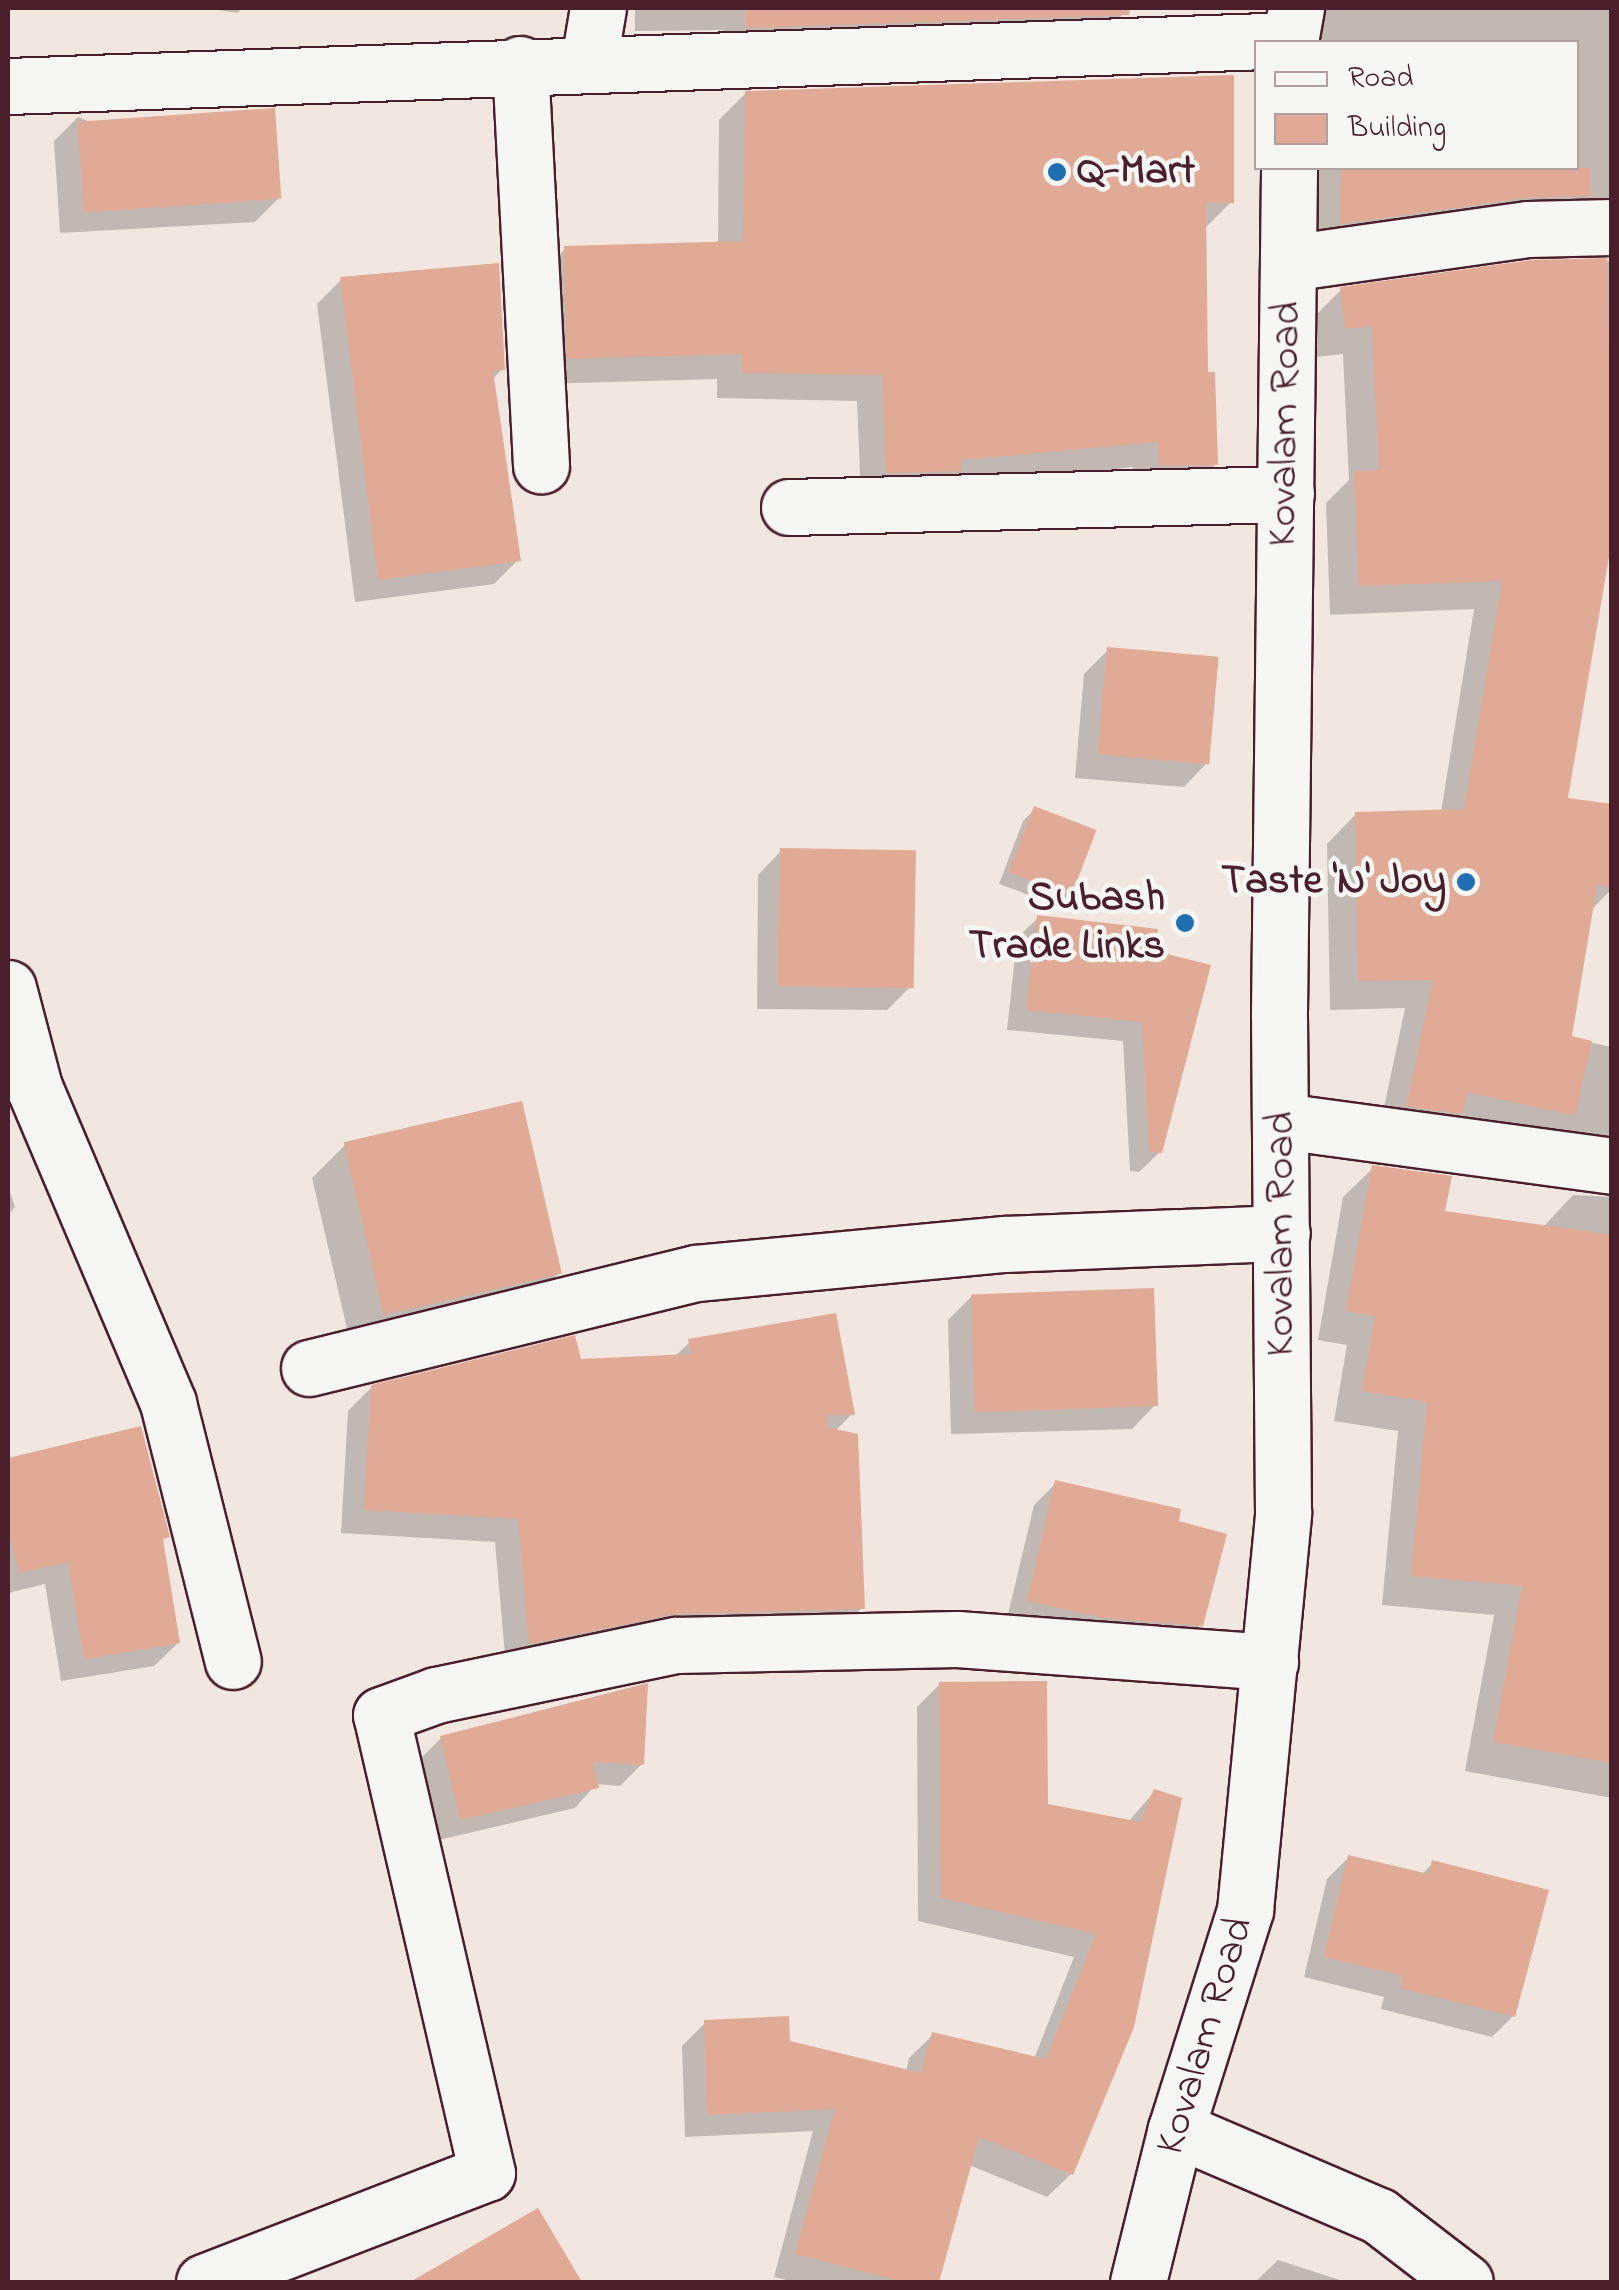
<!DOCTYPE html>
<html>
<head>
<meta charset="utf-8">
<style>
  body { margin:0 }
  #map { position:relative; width:1619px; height:2290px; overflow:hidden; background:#f2e7e0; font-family:"Indie Flower",sans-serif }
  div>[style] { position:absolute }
  .shadow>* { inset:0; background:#0003 }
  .building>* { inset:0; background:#e0aa96; transform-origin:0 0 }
  .roads { filter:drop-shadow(2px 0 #4a1f2b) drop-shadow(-2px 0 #4a1f2b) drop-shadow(0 2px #4a1f2b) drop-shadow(0 -2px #4a1f2b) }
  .minor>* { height:55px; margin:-27.5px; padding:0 27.5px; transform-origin:27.5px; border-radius:27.5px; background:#f6f6f2 }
  .major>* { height:55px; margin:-27.5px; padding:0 27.5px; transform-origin:27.5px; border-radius:27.5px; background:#f6f6f2 }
  .dots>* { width:28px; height:28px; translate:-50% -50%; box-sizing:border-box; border:5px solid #f6f6f2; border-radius:50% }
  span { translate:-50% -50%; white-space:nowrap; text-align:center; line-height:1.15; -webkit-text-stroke:9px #f6f6f2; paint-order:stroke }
  .poi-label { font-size:42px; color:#4a1f2b; font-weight:700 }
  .left { translate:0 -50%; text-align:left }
  .right { translate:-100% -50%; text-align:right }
  .street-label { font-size:42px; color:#4a1f2b }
  .frame { position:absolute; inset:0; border:10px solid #4a1f2b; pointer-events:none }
  .legend { position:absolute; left:1254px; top:40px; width:325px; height:130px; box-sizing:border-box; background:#f6f6f2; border:2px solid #b1a0a2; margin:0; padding:12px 18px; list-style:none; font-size:30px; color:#4a1f2b }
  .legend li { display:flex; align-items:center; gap:20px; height:50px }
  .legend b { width:50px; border:2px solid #b1a0a2 }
</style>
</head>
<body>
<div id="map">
  <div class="shadow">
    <i style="clip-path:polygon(205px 8px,243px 8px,237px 13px)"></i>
    <i style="clip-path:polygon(635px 8px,1128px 8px,1102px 37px,722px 51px,723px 30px,635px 31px)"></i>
    <i style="clip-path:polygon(1320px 8px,1612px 8px,1612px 248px,1311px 252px,1313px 168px,1576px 168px,1576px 42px,1315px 42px)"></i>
    <i style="clip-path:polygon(746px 93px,1231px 202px,1204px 229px,1205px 375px,1216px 464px,1189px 490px,1134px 491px,1133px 467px,861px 498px,857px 401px,717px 398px,717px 379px,541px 384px,539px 275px,565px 249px,718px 244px,719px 120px)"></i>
    <i style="clip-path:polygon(78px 117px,279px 198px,255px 222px,60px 233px,54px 141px)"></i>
    <i style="clip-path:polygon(1612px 261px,1612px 524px,1565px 800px,1612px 806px,1612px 889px,1591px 910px,1570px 1038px,1612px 1047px,1612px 1195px,1603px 1171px,1378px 1136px,1405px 1008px,1330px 1010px,1327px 844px,1356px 814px,1441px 812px,1474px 609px,1330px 615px,1326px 503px,1349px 480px,1343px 354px,1316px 357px,1312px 319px,1341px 290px,1531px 263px)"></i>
    <i style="clip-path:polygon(341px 280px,502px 369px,492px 380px,518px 560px,494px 584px,355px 602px,317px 304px)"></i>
    <i style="clip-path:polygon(1108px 650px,1207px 763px,1184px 787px,1075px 778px,1084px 674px)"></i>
    <i style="clip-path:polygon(1035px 809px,1070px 894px,1058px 906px,999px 884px,1023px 821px)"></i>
    <i style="clip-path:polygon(781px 851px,911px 986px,887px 1010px,757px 1009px,758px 875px)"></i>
    <i style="clip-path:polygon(1038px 918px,1153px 953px,1160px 1152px,1139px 1172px,1130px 1171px,1123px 1041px,1007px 1030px,1017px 938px)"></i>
    <i style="clip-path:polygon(346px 1144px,559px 1273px,524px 1307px,352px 1350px,312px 1178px)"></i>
    <i style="clip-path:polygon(1373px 1168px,1443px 1213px,1542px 1228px,1573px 1195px,1612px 1197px,1612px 1798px,1465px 1771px,1494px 1615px,1382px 1605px,1398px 1431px,1334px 1421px,1347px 1345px,1318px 1340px,1343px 1197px)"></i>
    <i style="clip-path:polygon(8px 1186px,15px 1207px,8px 1215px)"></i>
    <i style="clip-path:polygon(972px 1296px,1155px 1405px,1132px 1429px,951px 1434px,948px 1320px)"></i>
    <i style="clip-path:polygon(690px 1342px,852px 1414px,835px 1431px,862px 1608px,838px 1632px,506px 1666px,495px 1542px,341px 1533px,348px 1411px,372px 1387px,674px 1357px)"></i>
    <i style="clip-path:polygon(140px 1429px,167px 1536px,161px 1542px,178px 1643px,154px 1666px,61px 1681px,45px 1584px,8px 1593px,8px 1460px)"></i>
    <i style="clip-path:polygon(1056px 1483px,1176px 1522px,1201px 1624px,1179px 1647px,1006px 1623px,1034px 1505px)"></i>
    <i style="clip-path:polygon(940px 1684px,1046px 1806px,1128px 1822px,1154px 1792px,1071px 2174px,1047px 2197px,969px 2165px,936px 2282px,795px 2282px,774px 2277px,813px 2131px,685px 2137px,682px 2046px,705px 2023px,906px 2072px,909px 2058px,933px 2035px,1034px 2059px,1074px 1957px,918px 1921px,917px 1707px)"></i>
    <i style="clip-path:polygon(441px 1738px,642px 1764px,620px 1786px,596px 1784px,575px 1808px,439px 1840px,420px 1759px)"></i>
    <i style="clip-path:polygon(1349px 1857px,1421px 1875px,1433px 1863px,1513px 2016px,1492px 2037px,1381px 2009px,1384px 1997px,1304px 1977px,1327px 1879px)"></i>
    <i style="clip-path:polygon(537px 2211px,579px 2282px,415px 2282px)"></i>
    <i style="clip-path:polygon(1278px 2260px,1346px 2282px,1255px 2282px)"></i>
  </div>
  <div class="building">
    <i style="clip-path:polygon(745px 8px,1130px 8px,1129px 15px,745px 28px)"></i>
    <i style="clip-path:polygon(1234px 75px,1234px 203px,1206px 203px,1208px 372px,1215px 372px,1218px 465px,1159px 466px,1158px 442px,961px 460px,961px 471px,886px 473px,882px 375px,742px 373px,742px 354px,567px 359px,564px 246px,743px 241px,745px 91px)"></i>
    <i style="left:275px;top:108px;width:91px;height:198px;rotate:86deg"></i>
    <i style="clip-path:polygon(1341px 168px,1590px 168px,1591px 196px,1524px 198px,1340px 224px)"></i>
    <i style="clip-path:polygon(1607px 258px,1612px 539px,1568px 798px,1612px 804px,1612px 887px,1597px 885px,1572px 1036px,1592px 1041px,1575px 1116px,1467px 1092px,1463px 1114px,1406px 1107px,1433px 980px,1358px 981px,1355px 812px,1464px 809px,1502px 581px,1359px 586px,1354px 471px,1379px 470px,1372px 326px,1345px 329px,1340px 287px,1531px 260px)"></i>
    <i style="clip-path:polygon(499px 263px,505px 370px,493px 371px,521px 561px,378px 580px,340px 277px)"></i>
    <i style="left:1107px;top:647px;width:112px;height:108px;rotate:5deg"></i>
    <i style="left:1034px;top:806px;width:67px;height:71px;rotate:21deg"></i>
    <i style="left:780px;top:848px;width:136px;height:138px;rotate:1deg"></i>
    <i style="clip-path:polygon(1037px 915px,1158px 929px,1155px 951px,1211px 965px,1162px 1153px,1149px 1152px,1142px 1022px,1026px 1010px)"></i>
    <i style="left:522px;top:1101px;width:177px;height:183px;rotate:77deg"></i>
    <i style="clip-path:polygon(1372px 1165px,1452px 1176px,1445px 1211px,1612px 1235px,1612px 1763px,1493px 1742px,1522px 1586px,1411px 1576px,1427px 1402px,1362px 1391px,1375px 1316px,1346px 1311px)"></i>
    <i style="left:1154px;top:1288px;width:118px;height:183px;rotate:88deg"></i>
    <i style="clip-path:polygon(836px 1313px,855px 1415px,827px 1415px,826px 1427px,858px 1434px,865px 1609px,675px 1614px,529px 1644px,518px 1519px,364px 1510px,371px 1385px,575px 1335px,581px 1359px,691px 1354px,688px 1339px)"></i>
    <i style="clip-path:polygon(141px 1426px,170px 1537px,163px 1539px,180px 1643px,84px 1659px,68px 1562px,19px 1573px,8px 1528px,8px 1458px)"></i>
    <i style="clip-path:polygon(1055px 1480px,1181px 1509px,1179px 1521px,1227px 1534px,1203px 1626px,1102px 1618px,1027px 1601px)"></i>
    <i style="clip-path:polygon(1047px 1681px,1048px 1804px,1140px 1822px,1154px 1789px,1182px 1798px,1134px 2027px,1073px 2175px,979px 2137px,939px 2282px,903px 2282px,795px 2254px,835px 2109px,707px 2115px,704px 2020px,789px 2016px,790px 2041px,921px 2073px,932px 2032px,1046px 2059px,1096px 1934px,941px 1898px,939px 1682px)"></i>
    <i style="clip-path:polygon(648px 1683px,644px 1765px,593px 1762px,599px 1788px,460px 1820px,440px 1736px)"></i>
    <i style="clip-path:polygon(1348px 1855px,1429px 1874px,1432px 1860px,1549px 1890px,1515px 2017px,1400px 1988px,1403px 1976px,1324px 1957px)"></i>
    <i style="clip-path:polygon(538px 2208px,582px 2282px,410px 2282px)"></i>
  </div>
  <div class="roads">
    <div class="minor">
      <i style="left:589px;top:61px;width:54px;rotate:-80.4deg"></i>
      <i style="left:520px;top:64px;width:402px;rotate:87deg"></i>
      <i style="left:8px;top:86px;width:1283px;rotate:-2.05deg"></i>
      <i style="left:1288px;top:263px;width:242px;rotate:-8.1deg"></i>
      <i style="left:1528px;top:229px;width:84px;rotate:-1.4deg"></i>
      <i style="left:789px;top:507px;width:497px;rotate:-1.5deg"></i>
      <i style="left:8px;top:988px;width:102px;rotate:75.3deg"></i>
      <i style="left:34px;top:1087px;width:343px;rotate:67deg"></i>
      <i style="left:168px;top:1403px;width:266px;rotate:75.9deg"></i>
      <i style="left:1281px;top:1121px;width:334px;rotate:7.7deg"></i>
      <i style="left:309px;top:1368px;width:398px;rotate:-13.8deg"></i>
      <i style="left:696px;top:1273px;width:310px;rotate:-5.4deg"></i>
      <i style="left:1005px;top:1244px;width:277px;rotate:-2.3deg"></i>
      <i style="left:1176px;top:2129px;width:221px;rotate:23.2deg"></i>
      <i style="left:1379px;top:2216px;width:108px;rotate:37.5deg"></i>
      <i style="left:204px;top:2282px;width:303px;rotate:-21.1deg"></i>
      <i style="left:487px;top:2173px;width:470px;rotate:-103deg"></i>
      <i style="left:381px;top:1715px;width:59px;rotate:-20deg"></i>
      <i style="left:436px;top:1695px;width:245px;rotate:-11.8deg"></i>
      <i style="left:676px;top:1645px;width:281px;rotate:-1.2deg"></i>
      <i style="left:957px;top:1639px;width:314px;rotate:4.2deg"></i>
    </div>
    <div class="major">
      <i style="left:1290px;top:42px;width:35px;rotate:-80deg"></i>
      <i style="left:1138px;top:2282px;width:158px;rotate:-76.1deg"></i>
      <i style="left:1176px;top:2129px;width:230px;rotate:-72.5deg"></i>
      <i style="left:1245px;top:1910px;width:399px;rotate:-84.5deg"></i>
      <i style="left:1283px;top:1513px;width:500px;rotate:-90.46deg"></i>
      <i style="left:1279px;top:1013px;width:845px;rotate:-89.32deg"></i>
    </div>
  </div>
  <div class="dots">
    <i style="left:1057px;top:172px;background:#1f6fb2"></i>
    <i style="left:1466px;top:882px;background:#1f6fb2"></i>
    <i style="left:1185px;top:923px;background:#1f6fb2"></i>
  </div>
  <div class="poi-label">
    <span class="left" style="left:1077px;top:172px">Q-Mart</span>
    <span class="right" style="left:1446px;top:882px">Taste 'N' Joy</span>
    <span class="right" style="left:1165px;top:923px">Subash<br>Trade Links</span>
  </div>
  <div class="street-label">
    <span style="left:1286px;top:424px;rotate:-89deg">Kovalam Road</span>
    <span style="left:1282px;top:1234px;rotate:-90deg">Kovalam Road</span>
    <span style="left:1206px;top:2036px;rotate:-73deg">Kovalam Road</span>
  </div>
  <div class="frame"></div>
  <ul class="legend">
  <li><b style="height:12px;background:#f6f6f2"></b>Road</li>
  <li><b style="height:28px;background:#e0aa96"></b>Building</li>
  </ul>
</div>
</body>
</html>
